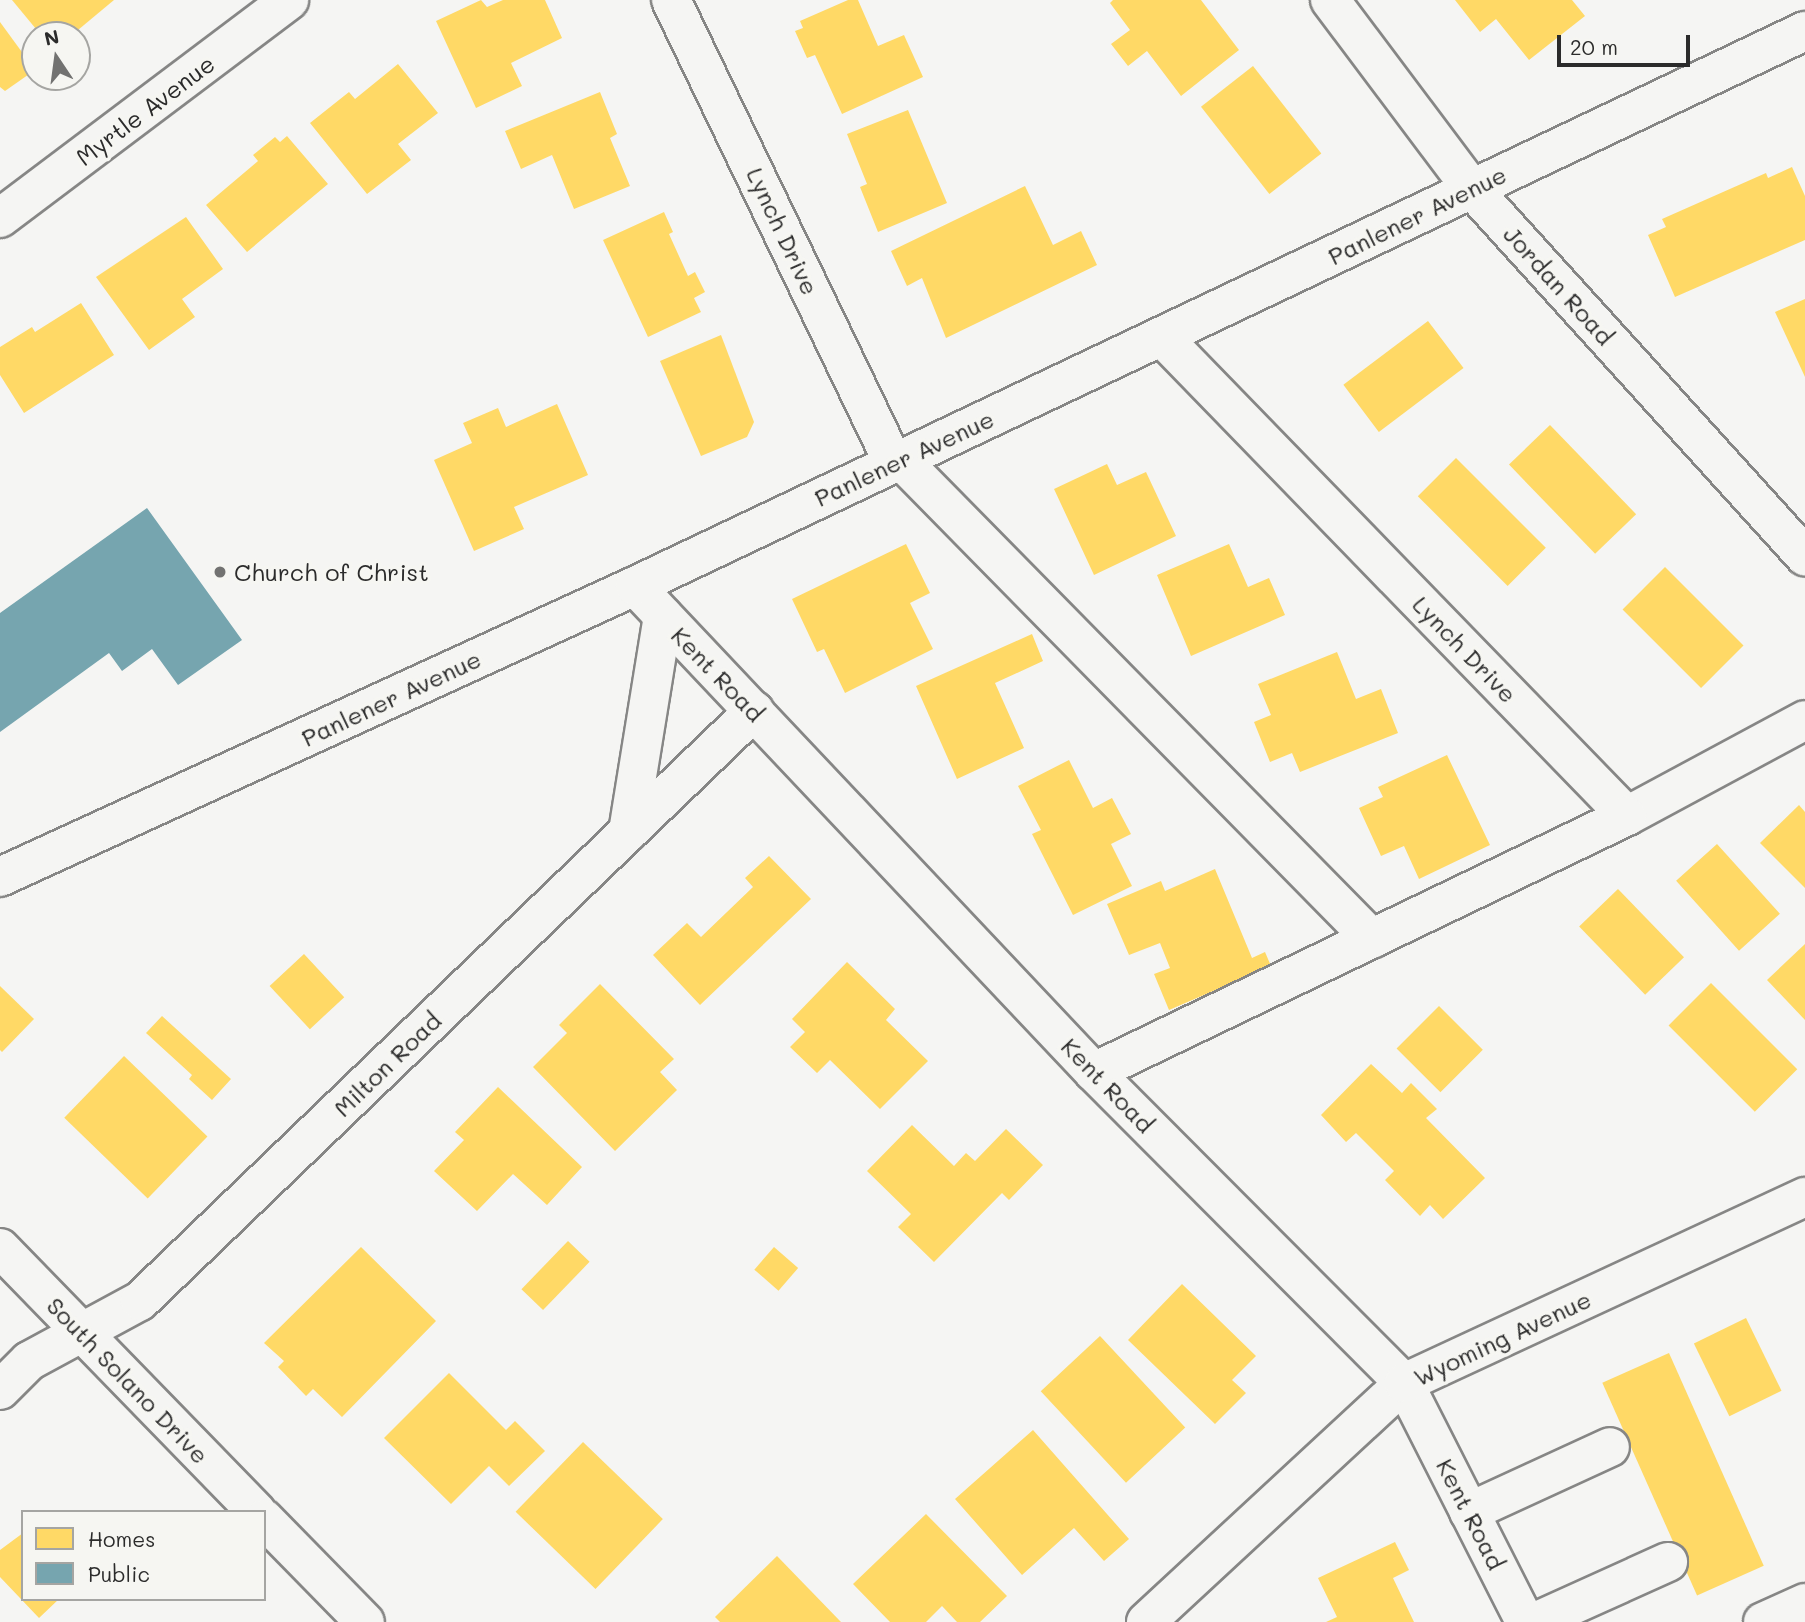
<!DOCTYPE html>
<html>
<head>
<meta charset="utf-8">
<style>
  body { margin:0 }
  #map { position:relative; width:1805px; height:1622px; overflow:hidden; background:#f5f5f3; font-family:Mali,sans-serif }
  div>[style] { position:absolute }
  .homes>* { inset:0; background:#ffd966; transform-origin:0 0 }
  .public>* { inset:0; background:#76a5af }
  .roads { filter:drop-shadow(2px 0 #868685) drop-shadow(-2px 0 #868685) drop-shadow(0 2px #868685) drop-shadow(0 -2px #868685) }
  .minor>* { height:38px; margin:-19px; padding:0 19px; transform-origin:19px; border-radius:19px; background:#f5f5f3 }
  .dots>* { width:19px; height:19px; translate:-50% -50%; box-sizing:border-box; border:4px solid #f6f6f2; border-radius:50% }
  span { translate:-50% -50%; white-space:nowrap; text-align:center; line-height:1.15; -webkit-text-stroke:7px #f6f6f2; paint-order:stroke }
  .street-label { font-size:24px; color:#2b2b2b }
  .poi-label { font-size:24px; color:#2b2b2b }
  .left { translate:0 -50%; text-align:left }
  .legend { position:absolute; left:21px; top:1510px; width:245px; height:91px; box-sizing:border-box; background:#f6f6f2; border:2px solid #a5a5a2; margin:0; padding:9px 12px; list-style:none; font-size:21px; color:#2b2b2b }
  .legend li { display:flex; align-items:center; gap:14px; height:35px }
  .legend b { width:35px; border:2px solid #a5a5a2 }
  .north { position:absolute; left:21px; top:21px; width:70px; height:70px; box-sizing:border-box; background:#f6f6f2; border:2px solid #a5a5a2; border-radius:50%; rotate:347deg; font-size:19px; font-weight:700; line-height:28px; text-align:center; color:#2b2b2b }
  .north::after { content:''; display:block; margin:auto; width:24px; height:32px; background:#727271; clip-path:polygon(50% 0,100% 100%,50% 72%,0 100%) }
  .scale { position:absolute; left:1557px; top:35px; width:133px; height:32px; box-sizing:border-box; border:4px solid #2b2b2b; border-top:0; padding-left:9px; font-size:21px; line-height:24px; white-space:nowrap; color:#2b2b2b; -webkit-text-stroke:5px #f6f6f2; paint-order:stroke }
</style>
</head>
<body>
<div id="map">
  <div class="homes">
    <i style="clip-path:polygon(12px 0,114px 0,72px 35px,41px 35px)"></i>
    <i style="clip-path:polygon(481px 0,487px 7px,503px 0,545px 0,562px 38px,511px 63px,522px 86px,476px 108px,436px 21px)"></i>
    <i style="clip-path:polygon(848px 0,858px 0,878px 46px,904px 35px,923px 77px,842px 114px,815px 55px,807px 58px,795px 31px,803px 28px,800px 21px)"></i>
    <i style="clip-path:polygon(1113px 0,1201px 0,1239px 50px,1181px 96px,1147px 51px,1128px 66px,1111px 44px,1130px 30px,1110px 3px)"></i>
    <i style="clip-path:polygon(1455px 0,1572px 0,1585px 16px,1529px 60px,1496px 19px,1480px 32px)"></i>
    <i style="clip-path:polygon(0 22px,35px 70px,5px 91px,0 87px)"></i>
    <i style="clip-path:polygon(398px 64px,438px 113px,398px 144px,411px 160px,367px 194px,310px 123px,349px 92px,355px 99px)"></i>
    <i style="left:1253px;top:66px;width:111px;height:66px;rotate:52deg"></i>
    <i style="clip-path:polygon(600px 92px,617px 134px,610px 138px,630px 186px,574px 209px,552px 155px,521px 169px,505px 131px)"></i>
    <i style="clip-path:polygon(908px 110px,947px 203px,878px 232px,860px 187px,867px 184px,847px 134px)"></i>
    <i style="clip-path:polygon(287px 136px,328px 184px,247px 252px,206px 205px,258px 161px,253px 155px,275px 137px,280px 142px)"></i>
    <i style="clip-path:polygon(1792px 167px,1805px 196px,1805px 240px,1675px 297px,1648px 235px,1666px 227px,1662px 219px,1766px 173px,1768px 178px)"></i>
    <i style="clip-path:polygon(1025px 186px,1053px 245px,1081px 231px,1097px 265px,946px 338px,922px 278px,907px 286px,891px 251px)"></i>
    <i style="clip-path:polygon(664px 212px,673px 232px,669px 234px,688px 276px,695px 272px,705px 292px,694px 298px,701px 312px,648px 337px,603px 240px)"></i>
    <i style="clip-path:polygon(186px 217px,223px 269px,182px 299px,195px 317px,149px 350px,96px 277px)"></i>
    <i style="clip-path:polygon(1805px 299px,1805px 377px,1775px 312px)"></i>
    <i style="clip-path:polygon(81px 303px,114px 355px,24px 413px,0 375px,0 347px,32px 327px,35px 332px)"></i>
    <i style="left:1428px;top:321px;width:59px;height:106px;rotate:53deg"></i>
    <i style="clip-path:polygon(721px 335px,754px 422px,747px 437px,701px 456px,660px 361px)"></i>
    <i style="clip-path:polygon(557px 404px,588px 475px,514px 507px,524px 529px,474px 551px,434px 460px,472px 443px,463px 423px,498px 408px,506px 427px)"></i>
    <i style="left:1550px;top:425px;width:124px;height:57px;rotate:46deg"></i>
    <i style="left:1456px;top:458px;width:127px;height:54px;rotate:45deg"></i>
    <i style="clip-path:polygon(1107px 464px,1117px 485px,1146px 472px,1176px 536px,1094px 575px,1054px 489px)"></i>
    <i style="clip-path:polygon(906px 544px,930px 593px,910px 603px,933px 649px,845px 693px,824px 649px,817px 652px,792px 599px)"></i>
    <i style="clip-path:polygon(1229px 544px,1248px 587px,1269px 578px,1285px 615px,1191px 656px,1157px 575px)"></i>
    <i style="left:1665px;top:567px;width:111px;height:60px;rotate:45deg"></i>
    <i style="clip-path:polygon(1032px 634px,1043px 661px,995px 683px,1024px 748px,957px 779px,916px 686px)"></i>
    <i style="clip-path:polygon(1337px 652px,1356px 699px,1381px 689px,1398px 733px,1300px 772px,1292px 753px,1270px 762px,1254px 722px,1271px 715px,1258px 684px)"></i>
    <i style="clip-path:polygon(1447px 755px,1490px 845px,1419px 879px,1404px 846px,1381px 856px,1359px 808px,1383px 797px,1378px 787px)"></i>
    <i style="clip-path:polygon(1069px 760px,1093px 808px,1112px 798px,1131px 834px,1111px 844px,1132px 886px,1073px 915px,1032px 834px,1041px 830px,1018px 786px)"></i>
    <i style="clip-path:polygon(1799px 805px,1805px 812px,1805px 888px,1760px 843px)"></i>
    <i style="left:1717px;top:844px;width:94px;height:55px;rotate:48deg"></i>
    <i style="clip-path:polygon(769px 856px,811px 899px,700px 1005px,653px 955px,687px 923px,701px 937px,753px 887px,745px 878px)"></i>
    <i style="clip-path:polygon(1215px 869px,1252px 958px,1265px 952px,1271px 966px,1169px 1010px,1154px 974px,1170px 968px,1160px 943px,1129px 955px,1107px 904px,1161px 881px,1165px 891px)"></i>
    <i style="left:1618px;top:889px;width:95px;height:54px;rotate:46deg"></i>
    <i style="clip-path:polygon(1805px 944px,1805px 1020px,1767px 980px)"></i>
    <i style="left:304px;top:954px;width:59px;height:47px;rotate:47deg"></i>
    <i style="clip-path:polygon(847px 962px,895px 1009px,886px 1020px,928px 1061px,880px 1109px,830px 1060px,817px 1073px,790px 1047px,805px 1032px,792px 1019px)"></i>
    <i style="left:1711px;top:983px;width:122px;height:60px;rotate:45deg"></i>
    <i style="clip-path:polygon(600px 984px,674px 1059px,660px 1072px,677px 1090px,615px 1151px,533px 1067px,567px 1033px,559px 1025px)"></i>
    <i style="clip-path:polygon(0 986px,34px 1019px,2px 1052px,0 1050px)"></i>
    <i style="left:1439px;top:1006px;width:62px;height:60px;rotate:45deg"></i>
    <i style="clip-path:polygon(162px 1016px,231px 1079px,212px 1100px,189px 1079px,192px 1075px,146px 1033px)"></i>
    <i style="left:124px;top:1056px;width:116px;height:86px;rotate:44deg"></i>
    <i style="clip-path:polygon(1371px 1064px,1402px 1093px,1411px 1083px,1437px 1109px,1426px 1118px,1485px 1178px,1443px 1219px,1430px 1205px,1420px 1216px,1385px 1180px,1394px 1171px,1356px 1133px,1346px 1142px,1321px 1115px)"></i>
    <i style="clip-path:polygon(498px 1087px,582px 1167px,547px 1205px,513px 1174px,477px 1211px,434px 1171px,464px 1140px,455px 1132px)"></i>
    <i style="clip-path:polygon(912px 1125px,954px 1166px,966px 1153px,975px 1161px,1006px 1129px,1043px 1165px,1009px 1200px,1002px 1193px,934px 1262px,898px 1227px,911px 1214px,867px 1171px)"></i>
    <i style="left:568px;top:1241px;width:30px;height:67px;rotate:44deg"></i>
    <i style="clip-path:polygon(361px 1247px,436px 1321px,342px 1417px,313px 1389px,306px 1396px,278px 1367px,284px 1361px,264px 1343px)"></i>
    <i style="left:774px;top:1247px;width:32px;height:30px;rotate:41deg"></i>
    <i style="clip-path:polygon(1182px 1284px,1256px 1356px,1232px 1380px,1246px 1393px,1215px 1424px,1128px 1340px)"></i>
    <i style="left:1746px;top:1318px;width:81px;height:58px;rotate:64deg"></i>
    <i style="left:1100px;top:1336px;width:125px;height:81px;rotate:47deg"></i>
    <i style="left:1669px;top:1353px;width:233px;height:73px;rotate:66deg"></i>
    <i style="clip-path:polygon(449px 1373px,506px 1430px,515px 1421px,545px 1451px,509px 1486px,489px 1466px,451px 1504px,384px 1438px)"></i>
    <i style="clip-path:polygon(1033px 1430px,1129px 1539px,1104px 1561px,1074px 1528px,1022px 1575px,955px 1499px)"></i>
    <i style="left:583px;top:1442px;width:111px;height:97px;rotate:44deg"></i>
    <i style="clip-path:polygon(926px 1514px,1007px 1596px,980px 1622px,957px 1622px,942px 1606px,926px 1622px,890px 1622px,853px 1584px)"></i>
    <i style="clip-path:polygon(23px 1533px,23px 1599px,59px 1599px,39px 1618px,0 1577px,0 1550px)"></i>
    <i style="clip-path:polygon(1395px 1542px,1409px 1570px,1393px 1578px,1414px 1622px,1326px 1622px,1337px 1617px,1318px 1578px)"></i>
    <i style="clip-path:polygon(777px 1556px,841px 1622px,720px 1622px,715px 1617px)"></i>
  </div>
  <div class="public">
    <i style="clip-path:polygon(147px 508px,242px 640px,178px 685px,152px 649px,122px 671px,109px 653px,0 732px,0 613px)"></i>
  </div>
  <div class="roads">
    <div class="minor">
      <i style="left:671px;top:0;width:513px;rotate:64.33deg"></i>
      <i style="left:1330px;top:0;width:236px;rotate:53.1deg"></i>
      <i style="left:1472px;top:189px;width:496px;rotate:47.8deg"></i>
      <i style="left:0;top:218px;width:362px;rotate:-37deg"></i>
      <i style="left:1163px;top:338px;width:666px;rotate:45.85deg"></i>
      <i style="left:1627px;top:816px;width:202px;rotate:-28.3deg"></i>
      <i style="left:900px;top:459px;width:673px;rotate:45.48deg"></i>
      <i style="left:635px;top:586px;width:668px;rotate:46.64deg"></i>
      <i style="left:1094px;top:1072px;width:439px;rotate:45.1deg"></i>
      <i style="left:1404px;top:1383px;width:268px;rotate:63.1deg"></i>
      <i style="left:628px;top:832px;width:219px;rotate:-80.8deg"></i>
      <i style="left:0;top:877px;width:699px;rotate:-24.62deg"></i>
      <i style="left:635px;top:586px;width:1295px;rotate:-25.38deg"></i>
      <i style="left:1094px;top:1072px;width:591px;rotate:-25.65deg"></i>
      <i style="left:0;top:1248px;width:368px;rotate:45.8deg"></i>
      <i style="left:0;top:1390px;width:41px;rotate:-45deg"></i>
      <i style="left:29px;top:1361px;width:126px;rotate:-28.4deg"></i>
      <i style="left:140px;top:1301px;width:852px;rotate:-43.86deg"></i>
      <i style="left:1469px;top:1512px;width:155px;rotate:-24.7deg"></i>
      <i style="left:264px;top:1519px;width:144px;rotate:45.6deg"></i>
      <i style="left:1146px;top:1622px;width:352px;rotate:-42.8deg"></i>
      <i style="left:1404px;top:1383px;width:442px;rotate:-24.9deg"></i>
      <i style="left:1535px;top:1622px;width:146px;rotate:-24.3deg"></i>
      <i style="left:1763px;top:1622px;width:46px;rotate:-24.3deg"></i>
    </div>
  </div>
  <div class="dots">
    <i style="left:220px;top:572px;background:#727271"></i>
  </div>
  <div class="street-label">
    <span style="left:145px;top:110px;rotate:-37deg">Myrtle Avenue</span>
    <span style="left:1417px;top:215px;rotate:-26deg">Panlener Avenue</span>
    <span style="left:783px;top:231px;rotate:65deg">Lynch Drive</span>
    <span style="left:1559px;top:285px;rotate:48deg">Jordan Road</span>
    <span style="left:904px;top:458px;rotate:-25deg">Panlener Avenue</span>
    <span style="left:1465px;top:649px;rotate:46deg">Lynch Drive</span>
    <span style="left:718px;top:674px;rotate:46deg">Kent Road</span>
    <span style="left:391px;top:698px;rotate:-25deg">Panlener Avenue</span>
    <span style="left:387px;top:1064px;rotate:-44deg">Milton Road</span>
    <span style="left:1108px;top:1085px;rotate:46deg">Kent Road</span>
    <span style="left:1502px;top:1338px;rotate:-25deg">Wyoming Avenue</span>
    <span style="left:128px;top:1380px;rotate:46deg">South Solano Drive</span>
    <span style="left:1471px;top:1514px;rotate:63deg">Kent Road</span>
  </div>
  <div class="poi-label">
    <span class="left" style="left:234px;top:572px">Church of Christ</span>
  </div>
  <ul class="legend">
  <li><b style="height:19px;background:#ffd966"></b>Homes</li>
  <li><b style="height:19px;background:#76a5af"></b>Public</li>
  </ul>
  <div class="north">N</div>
  <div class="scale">20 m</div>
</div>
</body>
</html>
